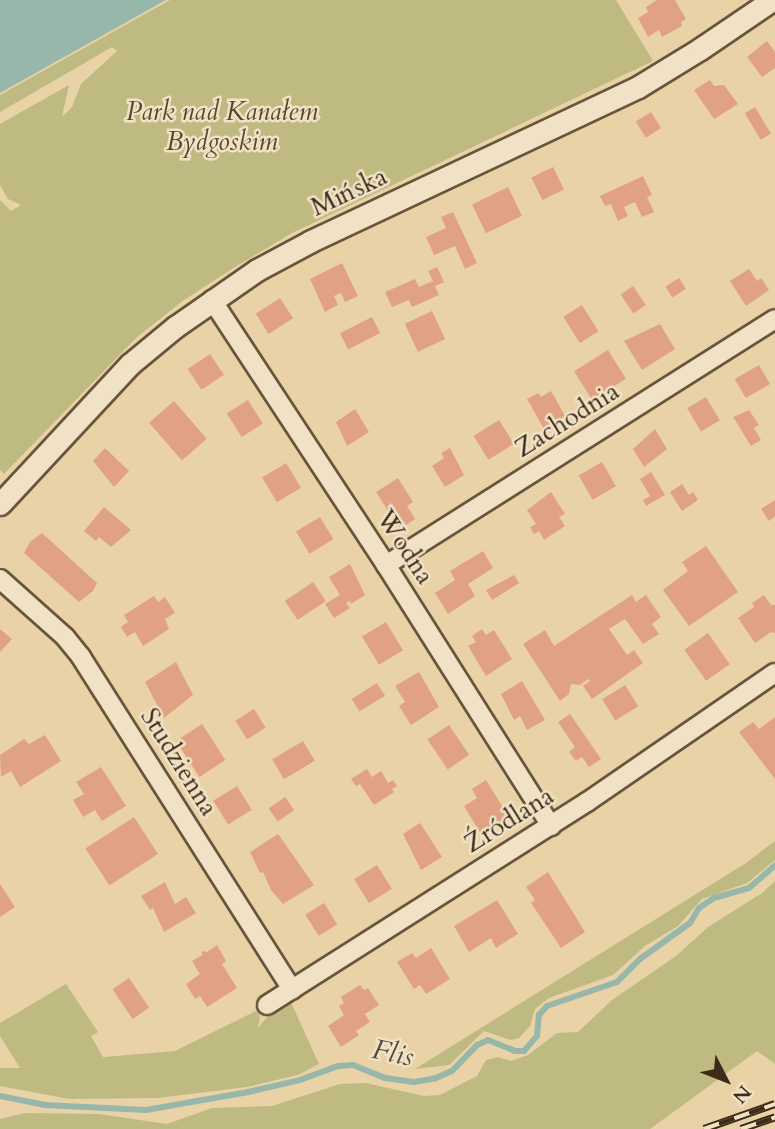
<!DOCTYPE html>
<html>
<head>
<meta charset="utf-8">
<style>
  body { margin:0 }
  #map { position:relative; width:775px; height:1129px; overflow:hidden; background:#ead2a7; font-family:Cardo,serif }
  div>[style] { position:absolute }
  .green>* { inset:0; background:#beba82 }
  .water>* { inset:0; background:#98b7ab }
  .stream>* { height:6px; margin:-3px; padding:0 3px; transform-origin:3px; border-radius:3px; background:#98b7ab }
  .building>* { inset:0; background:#e1a283; transform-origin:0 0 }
  .roads { filter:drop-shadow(2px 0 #68553c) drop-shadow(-2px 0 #68553c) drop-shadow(0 2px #68553c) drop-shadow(0 -2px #68553c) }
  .minor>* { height:18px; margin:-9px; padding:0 9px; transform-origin:9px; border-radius:9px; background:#f1e2c6 }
  .tertiary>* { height:21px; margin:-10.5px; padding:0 10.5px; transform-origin:10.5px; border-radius:10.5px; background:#f1e2c6 }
  .rail>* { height:8px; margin-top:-4px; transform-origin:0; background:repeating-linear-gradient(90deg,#f1e2c6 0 16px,#3c2b18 0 32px); box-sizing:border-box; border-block:2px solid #3c2b18 }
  span { translate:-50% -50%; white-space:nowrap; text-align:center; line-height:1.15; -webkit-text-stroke:5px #f1e2c6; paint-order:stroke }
  .park-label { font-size:26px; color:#56482d; font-style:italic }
  .street-label { font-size:26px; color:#3c2b18 }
  .water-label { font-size:28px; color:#534e3d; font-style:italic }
  .north { position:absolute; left:691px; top:1045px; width:70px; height:70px; -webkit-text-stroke:5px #f1e2c6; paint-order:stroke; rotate:132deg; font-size:19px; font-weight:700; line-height:28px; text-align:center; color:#3c2b18 }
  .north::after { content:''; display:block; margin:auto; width:24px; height:32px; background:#3c2b18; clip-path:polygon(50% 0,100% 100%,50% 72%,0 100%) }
</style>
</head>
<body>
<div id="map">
  <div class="green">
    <i style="clip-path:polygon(170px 0,616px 0,653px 61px,292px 233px,235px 267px,184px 300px,137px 337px,4px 474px,0 470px,0 200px,11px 211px,21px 205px,8px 199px,0 185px,0 124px,69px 85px,62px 117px,72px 107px,81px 84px,117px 51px,112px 47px,0 112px,0 95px)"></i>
    <i style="clip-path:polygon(775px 841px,775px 860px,747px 883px,702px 899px,678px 926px,645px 946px,613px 975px,549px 998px,535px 1009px,530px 1026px,519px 1038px,511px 1040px,484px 1031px,449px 1065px,415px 1069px,746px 863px)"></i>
    <i style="clip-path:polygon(775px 881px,775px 1064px,757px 1051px,650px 1129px,0 1129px,0 1119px,25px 1113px,99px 1114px,167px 1124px,212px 1108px,272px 1106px,340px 1084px,366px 1083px,424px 1096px,440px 1095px,477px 1076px,486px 1060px,498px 1057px,511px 1061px,528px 1055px,557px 1033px,578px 1032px,612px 1000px,676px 956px,708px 927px,762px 893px)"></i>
    <i style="clip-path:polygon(66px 984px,98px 1032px,91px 1036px,103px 1057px,175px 1051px,256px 1011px,260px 1017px,258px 1028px,271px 1012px,290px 1000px,319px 1064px,298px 1075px,247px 1087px,158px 1098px,69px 1099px,0 1086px,0 1068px,20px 1068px,0 1036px,0 1023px)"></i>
  </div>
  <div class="water">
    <i style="clip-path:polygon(0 0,166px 0,0 93px)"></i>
  </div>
  <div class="stream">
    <i style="left:0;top:1096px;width:46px;rotate:11.3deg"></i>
    <i style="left:45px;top:1105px;width:101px;rotate:2.8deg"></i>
    <i style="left:146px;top:1110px;width:104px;rotate:-10deg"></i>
    <i style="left:248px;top:1092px;width:53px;rotate:-13deg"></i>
    <i style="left:300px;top:1080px;width:40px;rotate:-20.2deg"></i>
    <i style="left:338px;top:1066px;width:15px;rotate:-4deg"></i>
    <i style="left:353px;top:1065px;width:35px;rotate:22deg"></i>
    <i style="left:385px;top:1078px;width:29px;rotate:8deg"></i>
    <i style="left:414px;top:1082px;width:22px;rotate:-10deg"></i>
    <i style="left:436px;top:1078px;width:17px;rotate:-24deg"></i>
    <i style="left:452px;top:1071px;width:36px;rotate:-46deg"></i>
    <i style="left:477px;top:1045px;width:12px;rotate:-24deg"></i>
    <i style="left:488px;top:1040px;width:29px;rotate:22deg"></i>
    <i style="left:515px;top:1051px;width:9px"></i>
    <i style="left:524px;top:1051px;width:20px;rotate:-49deg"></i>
    <i style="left:537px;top:1036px;width:21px;rotate:-85deg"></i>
    <i style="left:539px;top:1015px;width:12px;rotate:-48deg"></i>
    <i style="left:547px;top:1006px;width:74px;rotate:-18.9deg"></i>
    <i style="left:617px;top:982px;width:33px;rotate:-45deg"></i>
    <i style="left:640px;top:959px;width:62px;rotate:-35.8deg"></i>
    <i style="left:690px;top:923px;width:17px;rotate:-59deg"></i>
    <i style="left:699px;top:908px;width:18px;rotate:-34deg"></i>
    <i style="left:714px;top:898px;width:36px;rotate:-16deg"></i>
    <i style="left:749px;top:888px;width:35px;rotate:-41deg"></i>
  </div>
  <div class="building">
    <i style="clip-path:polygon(657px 0,675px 0,686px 19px,681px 22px,682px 26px,662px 37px,659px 30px,648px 37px,638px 18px,648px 12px,646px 7px)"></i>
    <i style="clip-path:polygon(767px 41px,775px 52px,775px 68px,762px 77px,747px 57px)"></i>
    <i style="clip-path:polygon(710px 80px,714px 86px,724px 85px,738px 104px,714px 119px,694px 90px)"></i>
    <i style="left:755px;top:107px;width:31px;height:12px;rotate:59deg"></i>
    <i style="left:651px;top:112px;width:19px;height:18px;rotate:58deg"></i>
    <i style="left:553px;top:167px;width:25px;height:24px;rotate:64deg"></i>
    <i style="clip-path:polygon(643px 176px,652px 195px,647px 197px,654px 212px,642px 217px,635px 202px,624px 207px,628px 216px,618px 221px,611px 204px,605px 206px,600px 196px)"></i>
    <i style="left:508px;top:187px;width:32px;height:40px;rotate:64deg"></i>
    <i style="clip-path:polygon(453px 212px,477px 263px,465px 269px,455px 246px,434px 255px,426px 237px,446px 228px,441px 217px)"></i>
    <i style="clip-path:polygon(342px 263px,358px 296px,345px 302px,341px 293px,334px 296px,338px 305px,325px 312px,310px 279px)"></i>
    <i style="clip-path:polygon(437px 267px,444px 282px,435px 286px,439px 295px,412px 307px,409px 300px,392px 307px,385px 292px,415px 279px,419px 287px,433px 281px,428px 271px)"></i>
    <i style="clip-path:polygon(749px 269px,757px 281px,761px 278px,769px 290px,746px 306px,730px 281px)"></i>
    <i style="left:679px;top:278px;width:13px;height:16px;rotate:58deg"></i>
    <i style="left:633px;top:286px;width:23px;height:15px;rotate:56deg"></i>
    <i style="left:280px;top:298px;width:24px;height:29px;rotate:57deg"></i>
    <i style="left:582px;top:305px;width:31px;height:22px;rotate:58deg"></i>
    <i style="left:432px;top:311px;width:31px;height:30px;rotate:65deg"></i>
    <i style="left:372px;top:317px;width:18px;height:36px;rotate:63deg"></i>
    <i style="clip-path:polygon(660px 324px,675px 349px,642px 370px,624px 341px)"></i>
    <i style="left:608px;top:350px;width:34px;height:40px;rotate:58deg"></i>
    <i style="left:210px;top:354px;width:25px;height:27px;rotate:56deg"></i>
    <i style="left:759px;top:365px;width:22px;height:28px;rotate:60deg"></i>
    <i style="clip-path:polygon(551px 391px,565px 416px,544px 429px,527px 399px,538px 393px,541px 397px)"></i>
    <i style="left:706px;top:397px;width:27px;height:22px;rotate:59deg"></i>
    <i style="left:248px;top:400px;width:28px;height:25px;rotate:58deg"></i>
    <i style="left:174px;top:401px;width:50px;height:33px;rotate:49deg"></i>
    <i style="clip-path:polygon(355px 409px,369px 432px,347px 446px,336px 422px)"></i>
    <i style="clip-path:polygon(749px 410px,759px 425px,754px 428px,761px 440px,751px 446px,733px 417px)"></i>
    <i style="left:499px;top:420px;width:28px;height:30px;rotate:58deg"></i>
    <i style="clip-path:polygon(655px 429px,667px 449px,644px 467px,633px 449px)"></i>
    <i style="clip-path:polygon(105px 448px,129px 471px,114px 487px,93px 461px)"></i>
    <i style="clip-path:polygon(450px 448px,464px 475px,445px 487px,432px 466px,444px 458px,441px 453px)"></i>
    <i style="left:602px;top:462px;width:28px;height:27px;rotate:60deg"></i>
    <i style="left:286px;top:463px;width:29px;height:28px;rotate:59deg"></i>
    <i style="clip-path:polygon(651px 472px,665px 495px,646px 506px,643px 500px,650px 496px,640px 479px)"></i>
    <i style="clip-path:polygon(398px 478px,413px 502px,407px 506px,415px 519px,400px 529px,376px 492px)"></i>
    <i style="clip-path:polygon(682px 484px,689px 495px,693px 492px,698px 500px,682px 511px,670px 492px)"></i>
    <i style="clip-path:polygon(551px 492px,565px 514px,559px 517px,565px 526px,544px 540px,539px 531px,534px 534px,530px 527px,536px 524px,527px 510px)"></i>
    <i style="clip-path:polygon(775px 500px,775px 516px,769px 521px,761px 509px)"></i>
    <i style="clip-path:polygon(104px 507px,131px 530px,111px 547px,99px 537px,96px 541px,84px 531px)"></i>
    <i style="left:320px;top:517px;width:26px;height:28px;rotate:59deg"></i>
    <i style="clip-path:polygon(42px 533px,97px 583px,93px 591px,79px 602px,24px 553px,30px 542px)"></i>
    <i style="clip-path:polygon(706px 546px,738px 592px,689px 626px,663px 590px,688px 571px,682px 562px)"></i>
    <i style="clip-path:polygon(483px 551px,493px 568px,468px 584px,475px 596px,448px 614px,435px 593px,455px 580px,450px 571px)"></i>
    <i style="clip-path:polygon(350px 564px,365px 595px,351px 604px,350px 601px,346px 603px,350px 608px,334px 618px,325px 604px,340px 595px,329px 577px)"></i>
    <i style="clip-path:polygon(514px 575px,519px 583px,492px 600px,486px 590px)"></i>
    <i style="left:313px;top:582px;width:23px;height:34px;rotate:56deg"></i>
    <i style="clip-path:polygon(632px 595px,636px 602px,646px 595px,661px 617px,652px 624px,659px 634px,643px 644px,625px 619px,609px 629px,627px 655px,634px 650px,643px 663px,592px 699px,583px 686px,590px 681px,588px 679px,580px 685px,571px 684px,569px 694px,560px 701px,523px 644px,545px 630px,554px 646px)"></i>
    <i style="clip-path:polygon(764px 595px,771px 605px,775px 605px,775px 633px,771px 632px,755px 643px,738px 618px,754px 607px,752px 603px)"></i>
    <i style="clip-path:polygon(154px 596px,158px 602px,165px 597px,175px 613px,165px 619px,169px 629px,143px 646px,135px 632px,127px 637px,121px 627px,128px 622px,124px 615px)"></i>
    <i style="left:386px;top:622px;width:33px;height:28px;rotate:59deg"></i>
    <i style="clip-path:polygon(0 629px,12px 639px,0 652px)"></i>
    <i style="clip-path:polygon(482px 629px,486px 635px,494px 630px,512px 659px,486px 676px,468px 646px,476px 642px,472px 636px)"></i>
    <i style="left:708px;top:633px;width:38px;height:29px;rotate:55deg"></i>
    <i style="clip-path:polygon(176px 662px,193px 695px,164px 718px,145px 682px)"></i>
    <i style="clip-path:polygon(419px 672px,439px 707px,411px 725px,399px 706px,405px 702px,395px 686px)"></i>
    <i style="clip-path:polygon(522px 681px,545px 720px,527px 730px,520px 716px,514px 720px,501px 694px)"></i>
    <i style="left:377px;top:683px;width:15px;height:30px;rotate:58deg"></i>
    <i style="left:625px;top:685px;width:25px;height:27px;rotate:58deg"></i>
    <i style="left:254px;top:709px;width:22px;height:22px;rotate:58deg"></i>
    <i style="clip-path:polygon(570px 714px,601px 759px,589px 767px,582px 757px,576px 761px,569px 752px,575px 747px,558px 722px)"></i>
    <i style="clip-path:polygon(775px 717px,775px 779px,739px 732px,753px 722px,759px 729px)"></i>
    <i style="left:202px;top:724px;width:43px;height:31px;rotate:57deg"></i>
    <i style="left:449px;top:725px;width:36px;height:26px;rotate:56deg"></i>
    <i style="clip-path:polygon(45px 735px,61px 761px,20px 787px,11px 771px,1px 777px,0 755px,24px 739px,29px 744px)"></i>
    <i style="left:303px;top:741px;width:23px;height:36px;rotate:59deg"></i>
    <i style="clip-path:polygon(101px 767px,126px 806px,102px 821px,95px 810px,83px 817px,73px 800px,84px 794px,76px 782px)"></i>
    <i style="clip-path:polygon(367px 769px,372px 777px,381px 771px,388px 783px,393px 780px,397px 786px,392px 789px,394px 792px,374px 805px,360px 784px,356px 786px,351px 779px)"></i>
    <i style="clip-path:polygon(486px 780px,509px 817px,481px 834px,464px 806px,477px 798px,472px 789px)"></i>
    <i style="left:237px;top:786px;width:28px;height:28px;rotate:58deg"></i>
    <i style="left:285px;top:797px;width:16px;height:20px;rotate:55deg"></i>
    <i style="left:134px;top:817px;width:44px;height:58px;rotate:57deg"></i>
    <i style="clip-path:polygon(420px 823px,442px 857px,421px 870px,403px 834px)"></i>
    <i style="clip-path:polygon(278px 834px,314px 885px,283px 904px,271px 890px,263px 872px,260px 873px,250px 852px)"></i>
    <i style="left:377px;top:865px;width:28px;height:27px;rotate:58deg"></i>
    <i style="clip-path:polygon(548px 872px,585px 932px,561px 948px,531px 903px,535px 900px,526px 887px)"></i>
    <i style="clip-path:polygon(165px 882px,175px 904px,186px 897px,196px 913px,164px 932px,153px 908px,150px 910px,141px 896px)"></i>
    <i style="clip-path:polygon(0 884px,15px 907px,0 917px)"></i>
    <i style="clip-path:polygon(497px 900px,518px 934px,496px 948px,491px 938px,469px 952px,454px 926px)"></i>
    <i style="left:324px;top:903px;width:25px;height:22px;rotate:58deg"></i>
    <i style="clip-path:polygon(217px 945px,226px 961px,222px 964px,237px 988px,207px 1007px,200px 996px,195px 999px,186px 984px,200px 974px,192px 961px,202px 955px,202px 951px,207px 952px)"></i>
    <i style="clip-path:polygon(431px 948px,450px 979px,426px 994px,420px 985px,414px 989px,397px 962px,412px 953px,416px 958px)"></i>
    <i style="left:129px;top:978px;width:36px;height:20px;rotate:56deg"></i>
    <i style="clip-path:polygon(360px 985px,364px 990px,368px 988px,379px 1005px,365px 1014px,370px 1022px,356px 1031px,359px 1035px,341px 1047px,328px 1026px,344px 1015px,339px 1006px,344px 1003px,341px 997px)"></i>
  </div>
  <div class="roads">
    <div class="minor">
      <i style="left:212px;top:300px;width:317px;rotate:56.7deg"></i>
      <i style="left:386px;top:565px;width:309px;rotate:57.7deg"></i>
      <i style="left:386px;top:565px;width:460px;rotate:-32.3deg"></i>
      <i style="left:0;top:579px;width:87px;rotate:41.7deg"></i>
      <i style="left:65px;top:637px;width:26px;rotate:51deg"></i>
      <i style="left:81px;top:657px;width:394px;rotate:57.6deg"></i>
      <i style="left:267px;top:1005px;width:379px;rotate:-32.4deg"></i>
      <i style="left:587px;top:802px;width:228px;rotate:-34.5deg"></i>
    </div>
    <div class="tertiary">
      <i style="left:0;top:504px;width:190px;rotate:-47.1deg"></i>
      <i style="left:129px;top:365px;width:60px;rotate:-39.6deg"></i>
      <i style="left:175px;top:327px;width:100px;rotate:-34.8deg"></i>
      <i style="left:257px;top:270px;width:61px;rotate:-28.2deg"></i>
      <i style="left:311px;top:241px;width:361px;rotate:-25.2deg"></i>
      <i style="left:638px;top:87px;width:73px;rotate:-31.5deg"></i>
      <i style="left:700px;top:49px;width:87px;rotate:-34.2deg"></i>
    </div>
  </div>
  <div class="rail">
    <i style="left:704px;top:1129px;width:75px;rotate:-19.4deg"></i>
    <i style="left:741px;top:1129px;width:36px;rotate:-19deg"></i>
  </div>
  <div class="park-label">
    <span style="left:222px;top:127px">Park nad Kanałem<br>Bydgoskim</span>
  </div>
  <div class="street-label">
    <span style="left:349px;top:192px;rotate:-25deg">Mińska</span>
    <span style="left:567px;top:420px;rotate:-32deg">Zachodnia</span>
    <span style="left:405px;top:547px;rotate:57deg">Wodna</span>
    <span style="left:179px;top:762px;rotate:58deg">Studzienna</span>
    <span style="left:509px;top:820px;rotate:-32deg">Źródlana</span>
  </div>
  <div class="water-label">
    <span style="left:393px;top:1053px;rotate:12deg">Flis</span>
  </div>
  <div class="north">N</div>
</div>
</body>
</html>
